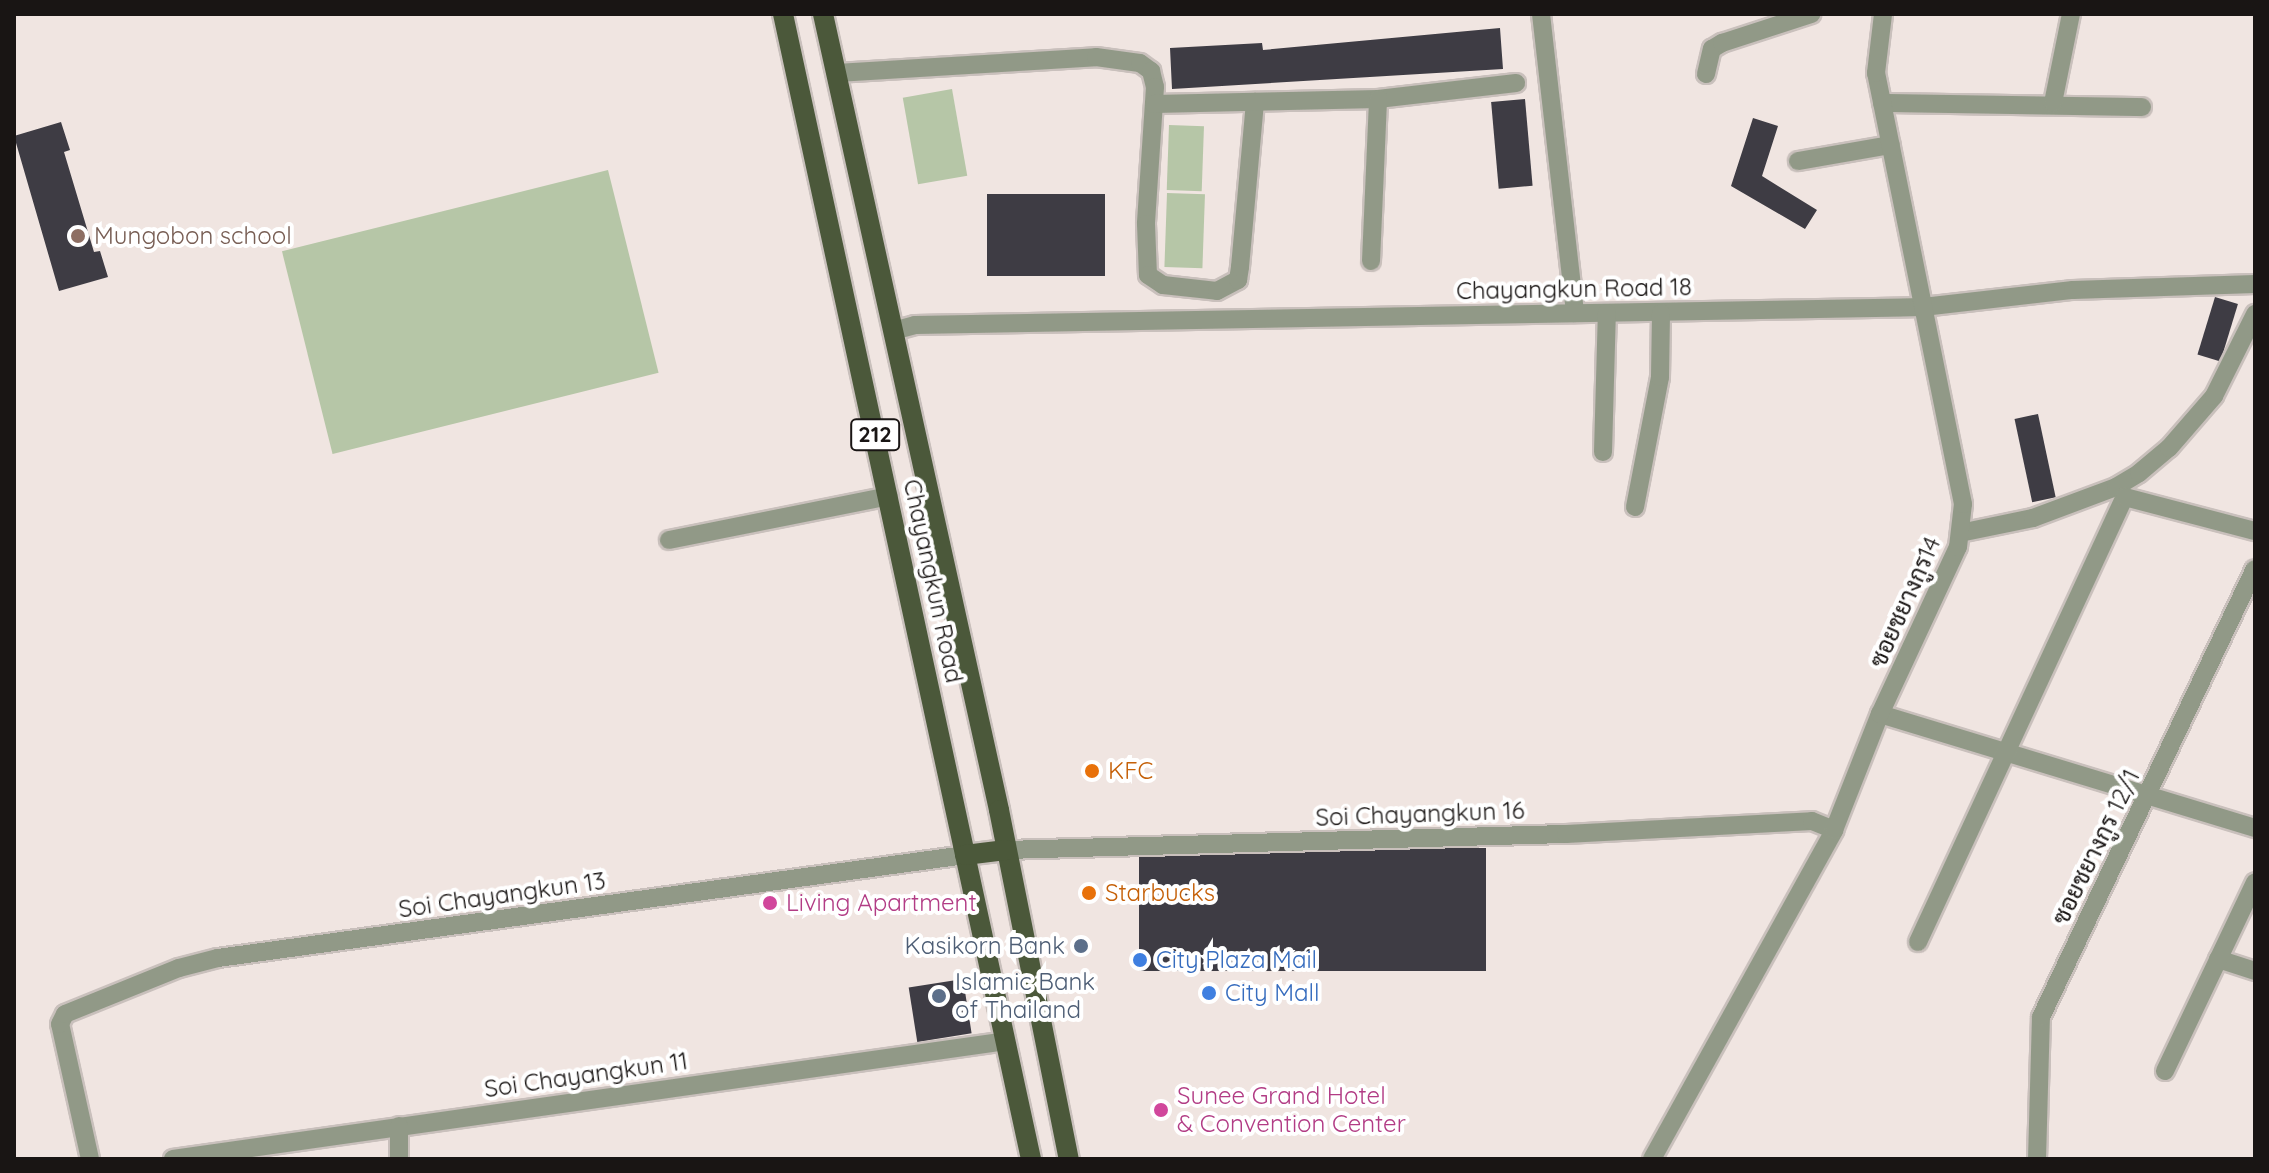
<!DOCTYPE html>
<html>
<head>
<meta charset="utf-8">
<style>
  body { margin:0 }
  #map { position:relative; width:2269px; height:1173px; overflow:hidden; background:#f0e5e1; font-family:Quicksand,Sarabun,sans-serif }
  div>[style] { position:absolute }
  .green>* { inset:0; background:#b6c6a7; transform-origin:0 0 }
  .building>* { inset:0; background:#3e3c44; transform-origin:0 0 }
  .roads { filter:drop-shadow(2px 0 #c9c0bc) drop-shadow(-2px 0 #c9c0bc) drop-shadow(0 2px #c9c0bc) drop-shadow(0 -2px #c9c0bc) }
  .street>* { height:18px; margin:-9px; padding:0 9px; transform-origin:9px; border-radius:9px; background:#919987 }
  .primary>* { height:20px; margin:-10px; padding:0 10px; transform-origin:10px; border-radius:10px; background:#4b583a }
  .dots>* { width:22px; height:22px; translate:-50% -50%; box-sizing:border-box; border:4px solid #fff; border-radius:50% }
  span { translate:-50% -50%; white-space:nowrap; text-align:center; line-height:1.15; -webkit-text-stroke:8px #fff; paint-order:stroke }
  .shield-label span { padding:2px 6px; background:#fff; border:2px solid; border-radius:6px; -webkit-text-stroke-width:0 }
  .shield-label { font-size:22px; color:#191514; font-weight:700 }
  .education-label { font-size:24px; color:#785e54 }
  .left { translate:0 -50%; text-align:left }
  .street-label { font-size:24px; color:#191514 }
  .food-label { font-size:24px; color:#c56008 }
  .hotel-label { font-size:24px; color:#b23c85 }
  .service-label { font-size:24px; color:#4e5e75 }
  .right { translate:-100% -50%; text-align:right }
  .shop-label { font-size:24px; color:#366cbe }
  .frame { position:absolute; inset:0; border:16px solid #191514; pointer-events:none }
</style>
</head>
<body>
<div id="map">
  <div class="green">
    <i style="left:952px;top:89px;width:88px;height:50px;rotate:80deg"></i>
    <i style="left:1169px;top:125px;width:35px;height:65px;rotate:2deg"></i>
    <i style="left:608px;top:170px;width:209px;height:336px;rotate:76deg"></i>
    <i style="left:1167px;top:193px;width:38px;height:74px;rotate:2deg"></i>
  </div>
  <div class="building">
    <i style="clip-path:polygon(1500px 28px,1503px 69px,1172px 89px,1170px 48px,1262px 43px,1263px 50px)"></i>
    <i style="left:1525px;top:99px;width:87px;height:34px;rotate:85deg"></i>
    <i style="clip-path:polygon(1753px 118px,1778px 126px,1762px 176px,1817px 210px,1805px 229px,1731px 186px)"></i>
    <i style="clip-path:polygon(61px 122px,70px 150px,64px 152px,94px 252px,100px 251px,108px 277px,59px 291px,14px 136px)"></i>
    <i style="left:987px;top:194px;width:118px;height:82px"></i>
    <i style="left:2215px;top:297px;width:24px;height:60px;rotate:17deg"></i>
    <i style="left:2038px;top:414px;width:85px;height:24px;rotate:78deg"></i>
    <i style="left:1486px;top:848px;width:123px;height:347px;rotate:90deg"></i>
    <i style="left:963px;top:979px;width:55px;height:55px;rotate:81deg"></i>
  </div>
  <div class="roads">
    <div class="street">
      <i style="left:1541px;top:14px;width:301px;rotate:83.5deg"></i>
      <i style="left:837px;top:73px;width:259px;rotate:-3.5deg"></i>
      <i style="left:1096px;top:57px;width:44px;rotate:7.8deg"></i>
      <i style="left:1140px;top:63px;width:14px;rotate:36deg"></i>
      <i style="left:1151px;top:71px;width:16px;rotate:76deg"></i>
      <i style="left:1155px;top:87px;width:137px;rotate:93.8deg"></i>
      <i style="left:1146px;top:224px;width:51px;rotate:87.8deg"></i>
      <i style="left:1148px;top:275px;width:18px;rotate:34deg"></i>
      <i style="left:1163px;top:285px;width:54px;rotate:6.3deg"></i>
      <i style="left:1217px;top:291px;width:24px;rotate:-28deg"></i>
      <i style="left:1238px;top:280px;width:13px;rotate:-81deg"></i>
      <i style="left:1240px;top:267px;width:166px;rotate:-84.8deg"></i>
      <i style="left:1706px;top:74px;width:26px;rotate:-77deg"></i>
      <i style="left:1712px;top:49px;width:12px;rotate:-31deg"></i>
      <i style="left:1722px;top:43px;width:94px;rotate:-18deg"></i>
      <i style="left:1882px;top:103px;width:260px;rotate:0.9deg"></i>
      <i style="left:2053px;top:103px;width:91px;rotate:-78.6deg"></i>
      <i style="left:1154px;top:104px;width:224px;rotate:-1.3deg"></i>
      <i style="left:1378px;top:99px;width:139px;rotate:-6.6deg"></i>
      <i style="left:1798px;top:161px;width:94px;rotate:-9.8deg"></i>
      <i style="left:1371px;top:261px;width:162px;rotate:-87.5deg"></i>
      <i style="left:893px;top:331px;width:23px;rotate:-15deg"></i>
      <i style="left:915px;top:325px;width:1008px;rotate:-1.02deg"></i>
      <i style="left:1923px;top:307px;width:151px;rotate:-6.5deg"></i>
      <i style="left:2073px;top:290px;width:182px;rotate:-1.9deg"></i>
      <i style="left:1603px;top:452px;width:139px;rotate:-88.4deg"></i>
      <i style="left:1635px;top:507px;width:132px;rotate:-79.1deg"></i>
      <i style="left:1660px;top:377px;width:64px;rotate:-89.1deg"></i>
      <i style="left:1960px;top:533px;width:75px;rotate:-11.6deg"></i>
      <i style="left:2033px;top:518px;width:89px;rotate:-20.5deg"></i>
      <i style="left:2116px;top:487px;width:27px;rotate:-31deg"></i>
      <i style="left:2139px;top:473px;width:39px;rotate:-40deg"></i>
      <i style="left:2169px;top:448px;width:69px;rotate:-49.1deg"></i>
      <i style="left:2214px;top:396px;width:92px;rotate:-63.4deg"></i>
      <i style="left:669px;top:540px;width:224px;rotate:-11.3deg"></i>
      <i style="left:1880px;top:714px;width:392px;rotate:16.9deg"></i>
      <i style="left:1006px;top:850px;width:560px;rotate:-1.64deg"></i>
      <i style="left:1566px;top:834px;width:246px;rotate:-3deg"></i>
      <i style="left:1812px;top:821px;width:24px;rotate:22deg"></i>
      <i style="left:1918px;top:942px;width:491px;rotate:-65.1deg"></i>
      <i style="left:2125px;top:497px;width:134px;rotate:14.7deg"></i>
      <i style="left:2218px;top:959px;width:39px;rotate:18deg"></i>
      <i style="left:2165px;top:1071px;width:209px;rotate:-64.5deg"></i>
      <i style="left:90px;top:1159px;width:138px;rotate:-102.5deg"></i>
      <i style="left:60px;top:1024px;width:11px;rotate:-63deg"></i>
      <i style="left:65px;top:1014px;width:123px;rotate:-22deg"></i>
      <i style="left:179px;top:968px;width:40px;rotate:-14.4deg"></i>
      <i style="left:218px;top:958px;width:754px;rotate:-7.85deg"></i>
      <i style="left:173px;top:1159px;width:841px;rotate:-8.06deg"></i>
      <i style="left:399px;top:1159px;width:33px;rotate:-90deg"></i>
      <i style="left:1652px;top:1159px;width:376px;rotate:-61deg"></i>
      <i style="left:1834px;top:830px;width:125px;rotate:-68.4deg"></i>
      <i style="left:1880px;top:714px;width:184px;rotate:-65deg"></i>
      <i style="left:1958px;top:547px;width:43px;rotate:-83.4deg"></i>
      <i style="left:1963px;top:504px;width:440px;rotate:-101.4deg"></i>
      <i style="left:1876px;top:73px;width:59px;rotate:-83.2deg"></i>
      <i style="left:2037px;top:1159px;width:142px;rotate:-88.4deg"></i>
      <i style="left:2041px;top:1017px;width:496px;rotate:-64.5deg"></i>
    </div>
    <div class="primary">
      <i style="left:783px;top:14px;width:1172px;rotate:77.78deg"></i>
      <i style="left:823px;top:14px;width:815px;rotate:77.53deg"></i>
      <i style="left:999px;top:810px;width:356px;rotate:78.7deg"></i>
      <i style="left:965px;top:855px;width:41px;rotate:-7deg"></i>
    </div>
  </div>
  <div class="dots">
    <i style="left:78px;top:236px;background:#8d6e63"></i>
    <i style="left:1092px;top:771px;background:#e8710a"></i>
    <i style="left:1089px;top:893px;background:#e8710a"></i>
    <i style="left:770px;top:903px;background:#d1479c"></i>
    <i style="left:1081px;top:946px;background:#5c6f8a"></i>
    <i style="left:1140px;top:960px;background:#3f7fe0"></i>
    <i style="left:1209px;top:993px;background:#3f7fe0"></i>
    <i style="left:939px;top:996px;background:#5c6f8a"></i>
    <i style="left:1161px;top:1110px;background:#d1479c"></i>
  </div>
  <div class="shield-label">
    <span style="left:875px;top:435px">212</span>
  </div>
  <div class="education-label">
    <span class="left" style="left:94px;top:236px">Mungobon school</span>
  </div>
  <div class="street-label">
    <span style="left:1574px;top:289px;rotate:-1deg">Chayangkun Road 18</span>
    <span style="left:933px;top:581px;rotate:78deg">Chayangkun Road</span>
    <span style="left:1905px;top:602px;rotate:-66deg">ซอยชยางกูร14</span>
    <span style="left:1420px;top:814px;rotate:-2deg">Soi Chayangkun 16</span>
    <span style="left:2096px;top:847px;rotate:-64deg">ซอยชยางกูร 12/1</span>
    <span style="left:502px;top:895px;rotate:-8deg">Soi Chayangkun 13</span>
    <span style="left:586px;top:1075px;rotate:-8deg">Soi Chayangkun 11</span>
  </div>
  <div class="food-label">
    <span class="left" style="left:1108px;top:771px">KFC</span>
    <span class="left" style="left:1105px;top:893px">Starbucks</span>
  </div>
  <div class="hotel-label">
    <span class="left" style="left:786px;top:903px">Living Apartment</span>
    <span class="left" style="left:1177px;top:1110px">Sunee Grand Hotel<br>&amp; Convention Center</span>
  </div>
  <div class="service-label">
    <span class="right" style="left:1065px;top:946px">Kasikorn Bank</span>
    <span class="left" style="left:955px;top:996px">Islamic Bank<br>of Thailand</span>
  </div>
  <div class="shop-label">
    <span class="left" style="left:1156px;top:960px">City Plaza Mail</span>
    <span class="left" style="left:1225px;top:993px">City Mall</span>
  </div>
  <div class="frame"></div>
</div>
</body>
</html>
